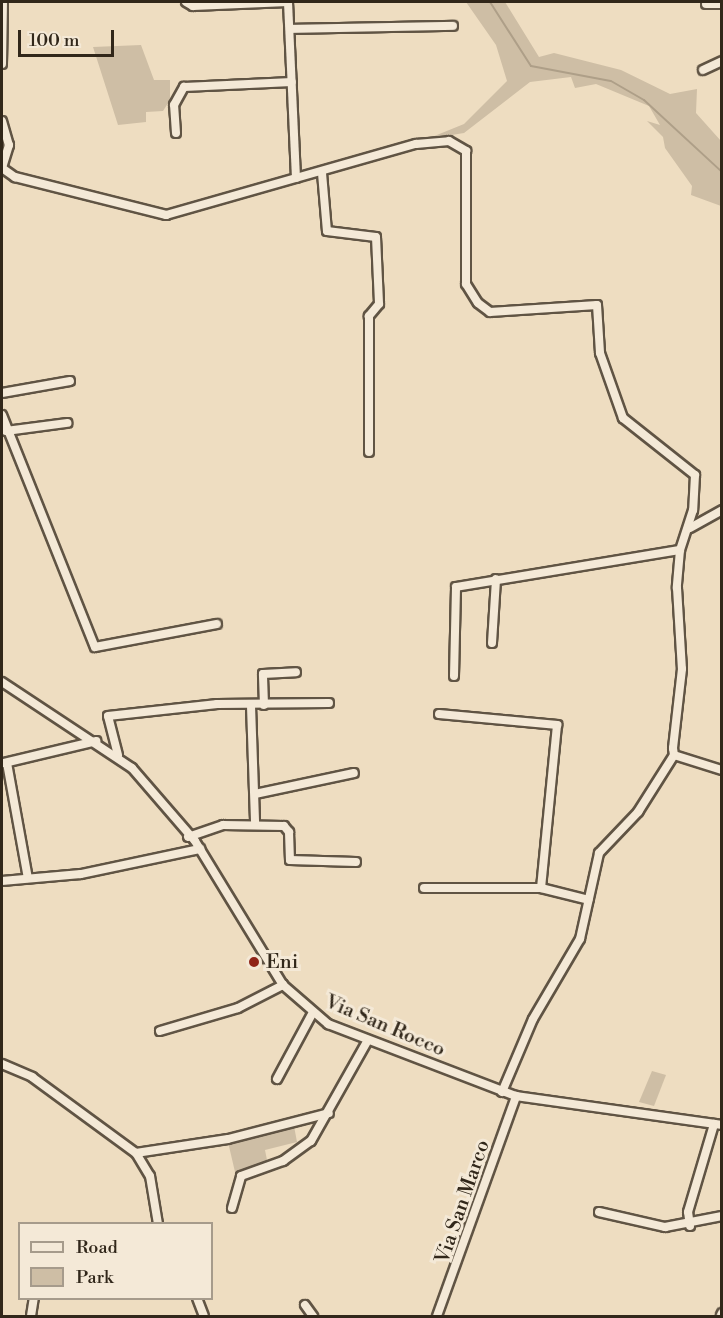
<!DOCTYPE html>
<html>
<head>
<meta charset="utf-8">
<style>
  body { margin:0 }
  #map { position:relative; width:723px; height:1318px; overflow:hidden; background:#eeddc1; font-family:"Libre Bodoni",serif }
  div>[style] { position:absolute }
  .green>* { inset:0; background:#cebea5 }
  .stream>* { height:2px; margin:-1px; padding:0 1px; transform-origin:1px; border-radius:1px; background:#ae9f88 }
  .roads { filter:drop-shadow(2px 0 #605444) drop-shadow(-2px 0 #605444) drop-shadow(0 2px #605444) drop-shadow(0 -2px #605444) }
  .minor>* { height:8px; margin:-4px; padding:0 4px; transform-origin:4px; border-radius:4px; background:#f4e9d7 }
  .dots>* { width:16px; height:16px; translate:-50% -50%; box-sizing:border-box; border:3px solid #f4e9d7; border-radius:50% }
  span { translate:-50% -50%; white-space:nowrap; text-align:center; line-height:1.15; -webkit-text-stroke:6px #f4e9d7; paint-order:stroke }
  .poi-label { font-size:20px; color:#31271a }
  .left { translate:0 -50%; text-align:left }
  .street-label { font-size:20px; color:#31271a }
  .frame { position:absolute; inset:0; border:3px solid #31271a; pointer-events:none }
  .legend { position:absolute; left:18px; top:1222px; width:195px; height:78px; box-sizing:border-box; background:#f4e9d7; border:2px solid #a69b8b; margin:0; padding:8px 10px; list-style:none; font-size:18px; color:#31271a }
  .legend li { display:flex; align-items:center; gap:12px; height:30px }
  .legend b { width:30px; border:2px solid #a69b8b }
  .scale { position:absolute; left:18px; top:30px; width:96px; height:27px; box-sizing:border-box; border:3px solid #31271a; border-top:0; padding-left:8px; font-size:18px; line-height:21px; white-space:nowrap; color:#31271a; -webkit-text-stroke:4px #f4e9d7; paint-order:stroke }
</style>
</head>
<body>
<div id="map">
  <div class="green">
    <i style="clip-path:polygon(466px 2px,505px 2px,539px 57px,554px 53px,621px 70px,670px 94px,697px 89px,696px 113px,721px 141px,721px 206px,691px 195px,692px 186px,665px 148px,663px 137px,647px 121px,660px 125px,649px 106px,596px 84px,575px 88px,571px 77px,530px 82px,464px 133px,427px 139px,464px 124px,507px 81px,496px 45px)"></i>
    <i style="clip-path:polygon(141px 45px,154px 80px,170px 80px,170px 100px,163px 111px,146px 112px,146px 122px,118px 125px,93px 47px)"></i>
    <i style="clip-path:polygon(652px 1071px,666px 1075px,654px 1106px,639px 1102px)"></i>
    <i style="clip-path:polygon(294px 1126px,297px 1142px,265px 1150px,268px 1165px,235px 1172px,228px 1142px)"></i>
  </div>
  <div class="stream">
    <i style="left:490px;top:2px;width:76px;rotate:57.4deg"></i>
    <i style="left:531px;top:66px;width:81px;rotate:10.6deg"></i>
    <i style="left:611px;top:81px;width:38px;rotate:30deg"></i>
    <i style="left:644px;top:100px;width:106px;rotate:42.7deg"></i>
  </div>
  <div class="roads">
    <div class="minor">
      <i style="left:186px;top:2px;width:8px;rotate:30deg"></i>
      <i style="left:193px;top:6px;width:95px;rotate:-2.4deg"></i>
      <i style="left:288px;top:2px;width:176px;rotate:87.4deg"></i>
      <i style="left:706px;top:4px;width:16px"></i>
      <i style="left:290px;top:29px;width:163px;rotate:-1.1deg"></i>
      <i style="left:2px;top:64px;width:62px;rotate:-89.1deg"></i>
      <i style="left:703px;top:70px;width:21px;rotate:-25deg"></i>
      <i style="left:2px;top:121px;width:25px;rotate:74deg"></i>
      <i style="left:9px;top:145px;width:24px;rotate:107deg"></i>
      <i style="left:2px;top:168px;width:16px;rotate:35deg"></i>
      <i style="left:15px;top:177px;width:156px;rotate:14.1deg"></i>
      <i style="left:166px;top:215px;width:260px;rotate:-15.9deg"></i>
      <i style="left:416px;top:144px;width:33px;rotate:-5deg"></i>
      <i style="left:449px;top:141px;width:20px;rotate:30deg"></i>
      <i style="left:466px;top:151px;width:133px;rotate:90deg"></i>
      <i style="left:466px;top:284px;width:22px;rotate:58deg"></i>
      <i style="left:478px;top:303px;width:15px;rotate:37deg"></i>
      <i style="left:490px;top:312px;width:107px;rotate:-3.7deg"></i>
      <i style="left:597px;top:305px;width:48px;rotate:86.4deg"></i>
      <i style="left:600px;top:353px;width:69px;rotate:70.5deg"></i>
      <i style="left:623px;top:418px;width:92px;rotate:38.4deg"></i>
      <i style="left:695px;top:475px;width:35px;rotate:93deg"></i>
      <i style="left:693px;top:510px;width:42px;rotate:108deg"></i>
      <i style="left:680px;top:550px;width:38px;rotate:95deg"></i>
      <i style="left:677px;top:588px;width:81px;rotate:86.5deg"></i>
      <i style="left:682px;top:669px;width:80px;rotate:96.5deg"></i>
      <i style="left:673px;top:748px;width:7px;rotate:82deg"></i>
      <i style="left:674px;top:755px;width:50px;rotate:17.4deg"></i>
      <i style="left:176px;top:133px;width:28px;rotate:-94deg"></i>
      <i style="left:174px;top:105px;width:21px;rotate:-61deg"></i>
      <i style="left:184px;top:87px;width:108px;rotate:-2.7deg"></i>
      <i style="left:322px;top:173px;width:58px;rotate:85.1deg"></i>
      <i style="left:327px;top:231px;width:49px;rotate:7deg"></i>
      <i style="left:376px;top:237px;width:67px;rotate:87.4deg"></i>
      <i style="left:379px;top:304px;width:16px;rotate:130deg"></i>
      <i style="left:369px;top:316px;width:136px;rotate:90deg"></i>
      <i style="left:2px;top:393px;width:69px;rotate:-10deg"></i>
      <i style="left:2px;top:415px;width:250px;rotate:68.2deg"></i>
      <i style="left:95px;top:647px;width:124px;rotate:-10.7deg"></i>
      <i style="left:6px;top:431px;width:62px;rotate:-7.5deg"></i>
      <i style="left:690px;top:528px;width:37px;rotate:-29deg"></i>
      <i style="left:492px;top:643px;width:64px;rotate:-86.4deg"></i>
      <i style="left:454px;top:676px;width:89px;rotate:-88.7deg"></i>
      <i style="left:456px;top:587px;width:227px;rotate:-9.4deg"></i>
      <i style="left:2px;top:682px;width:156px;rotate:33.5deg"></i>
      <i style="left:132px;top:768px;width:96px;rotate:49.2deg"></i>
      <i style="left:195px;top:841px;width:169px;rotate:58.6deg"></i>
      <i style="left:283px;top:985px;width:60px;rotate:40.9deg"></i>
      <i style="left:328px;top:1024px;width:201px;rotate:21deg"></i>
      <i style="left:516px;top:1096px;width:208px;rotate:8deg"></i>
      <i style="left:264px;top:705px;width:31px;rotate:-92deg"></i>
      <i style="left:263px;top:674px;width:33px;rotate:-3deg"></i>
      <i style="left:251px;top:706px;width:117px;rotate:88deg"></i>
      <i style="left:439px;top:714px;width:119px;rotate:5.3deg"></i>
      <i style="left:557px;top:725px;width:164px;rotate:95.6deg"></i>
      <i style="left:118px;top:755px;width:40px;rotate:-104.4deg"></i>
      <i style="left:108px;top:716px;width:110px;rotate:-6.3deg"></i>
      <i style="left:217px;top:704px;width:112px;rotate:-0.5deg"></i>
      <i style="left:4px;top:763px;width:95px;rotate:-13.4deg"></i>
      <i style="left:7px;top:763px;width:117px;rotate:79.7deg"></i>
      <i style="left:255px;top:794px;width:101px;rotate:-12deg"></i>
      <i style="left:188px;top:837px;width:37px;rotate:-19deg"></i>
      <i style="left:223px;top:825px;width:61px;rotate:0.9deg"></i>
      <i style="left:284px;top:826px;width:8px;rotate:50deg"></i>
      <i style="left:289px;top:832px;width:28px;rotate:88deg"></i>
      <i style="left:290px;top:860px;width:66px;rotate:1.7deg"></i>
      <i style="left:2px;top:881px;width:79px;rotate:-5.1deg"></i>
      <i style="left:81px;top:874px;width:122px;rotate:-11.9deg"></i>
      <i style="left:424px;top:888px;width:117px"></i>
      <i style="left:541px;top:888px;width:49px;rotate:14deg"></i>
      <i style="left:160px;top:1031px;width:81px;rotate:-16.4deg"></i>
      <i style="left:238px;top:1008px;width:51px;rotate:-27.1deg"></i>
      <i style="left:2px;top:1064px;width:33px;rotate:23deg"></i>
      <i style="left:32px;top:1077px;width:129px;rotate:36.2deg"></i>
      <i style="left:136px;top:1153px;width:27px;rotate:59deg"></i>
      <i style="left:150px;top:1176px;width:49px;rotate:80.5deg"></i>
      <i style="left:277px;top:1079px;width:74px;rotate:-61.7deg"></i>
      <i style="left:502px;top:1092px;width:79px;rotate:-67deg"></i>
      <i style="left:533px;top:1019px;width:93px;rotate:-59.6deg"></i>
      <i style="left:580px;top:939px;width:88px;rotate:-77.5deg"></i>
      <i style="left:599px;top:853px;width:57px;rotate:-46.4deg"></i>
      <i style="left:638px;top:812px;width:67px;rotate:-57.7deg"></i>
      <i style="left:136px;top:1153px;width:93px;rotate:-8.7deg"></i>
      <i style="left:228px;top:1139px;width:104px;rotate:-14.4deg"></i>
      <i style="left:232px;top:1208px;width:33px;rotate:-74deg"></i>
      <i style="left:241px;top:1176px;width:45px;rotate:-19.7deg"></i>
      <i style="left:283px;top:1161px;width:34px;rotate:-36deg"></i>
      <i style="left:311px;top:1141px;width:116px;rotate:-60.6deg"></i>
      <i style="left:599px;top:1212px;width:68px;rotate:12.8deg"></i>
      <i style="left:665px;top:1227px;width:58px;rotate:-10.9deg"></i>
      <i style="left:690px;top:1226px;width:14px;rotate:-98deg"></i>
      <i style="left:688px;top:1212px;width:92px;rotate:-73.5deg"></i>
      <i style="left:197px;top:1298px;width:19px;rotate:69deg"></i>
      <i style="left:305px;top:1305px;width:14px;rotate:54deg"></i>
      <i style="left:721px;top:1315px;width:2px;rotate:-63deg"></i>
      <i style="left:31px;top:1316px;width:18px;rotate:-81deg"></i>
      <i style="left:437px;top:1316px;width:234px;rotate:-70.2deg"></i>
    </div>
  </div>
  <div class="dots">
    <i style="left:254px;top:962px;background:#8f2418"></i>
  </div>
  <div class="poi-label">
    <span class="left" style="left:266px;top:962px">Eni</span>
  </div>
  <div class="street-label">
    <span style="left:385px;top:1026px;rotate:23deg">Via San Rocco</span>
    <span style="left:463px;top:1202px;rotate:-71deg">Via San Marco</span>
  </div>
  <div class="frame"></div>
  <ul class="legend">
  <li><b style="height:8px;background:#f4e9d7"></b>Road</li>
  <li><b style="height:16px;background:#cebea5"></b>Park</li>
  </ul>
  <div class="scale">100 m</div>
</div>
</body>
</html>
